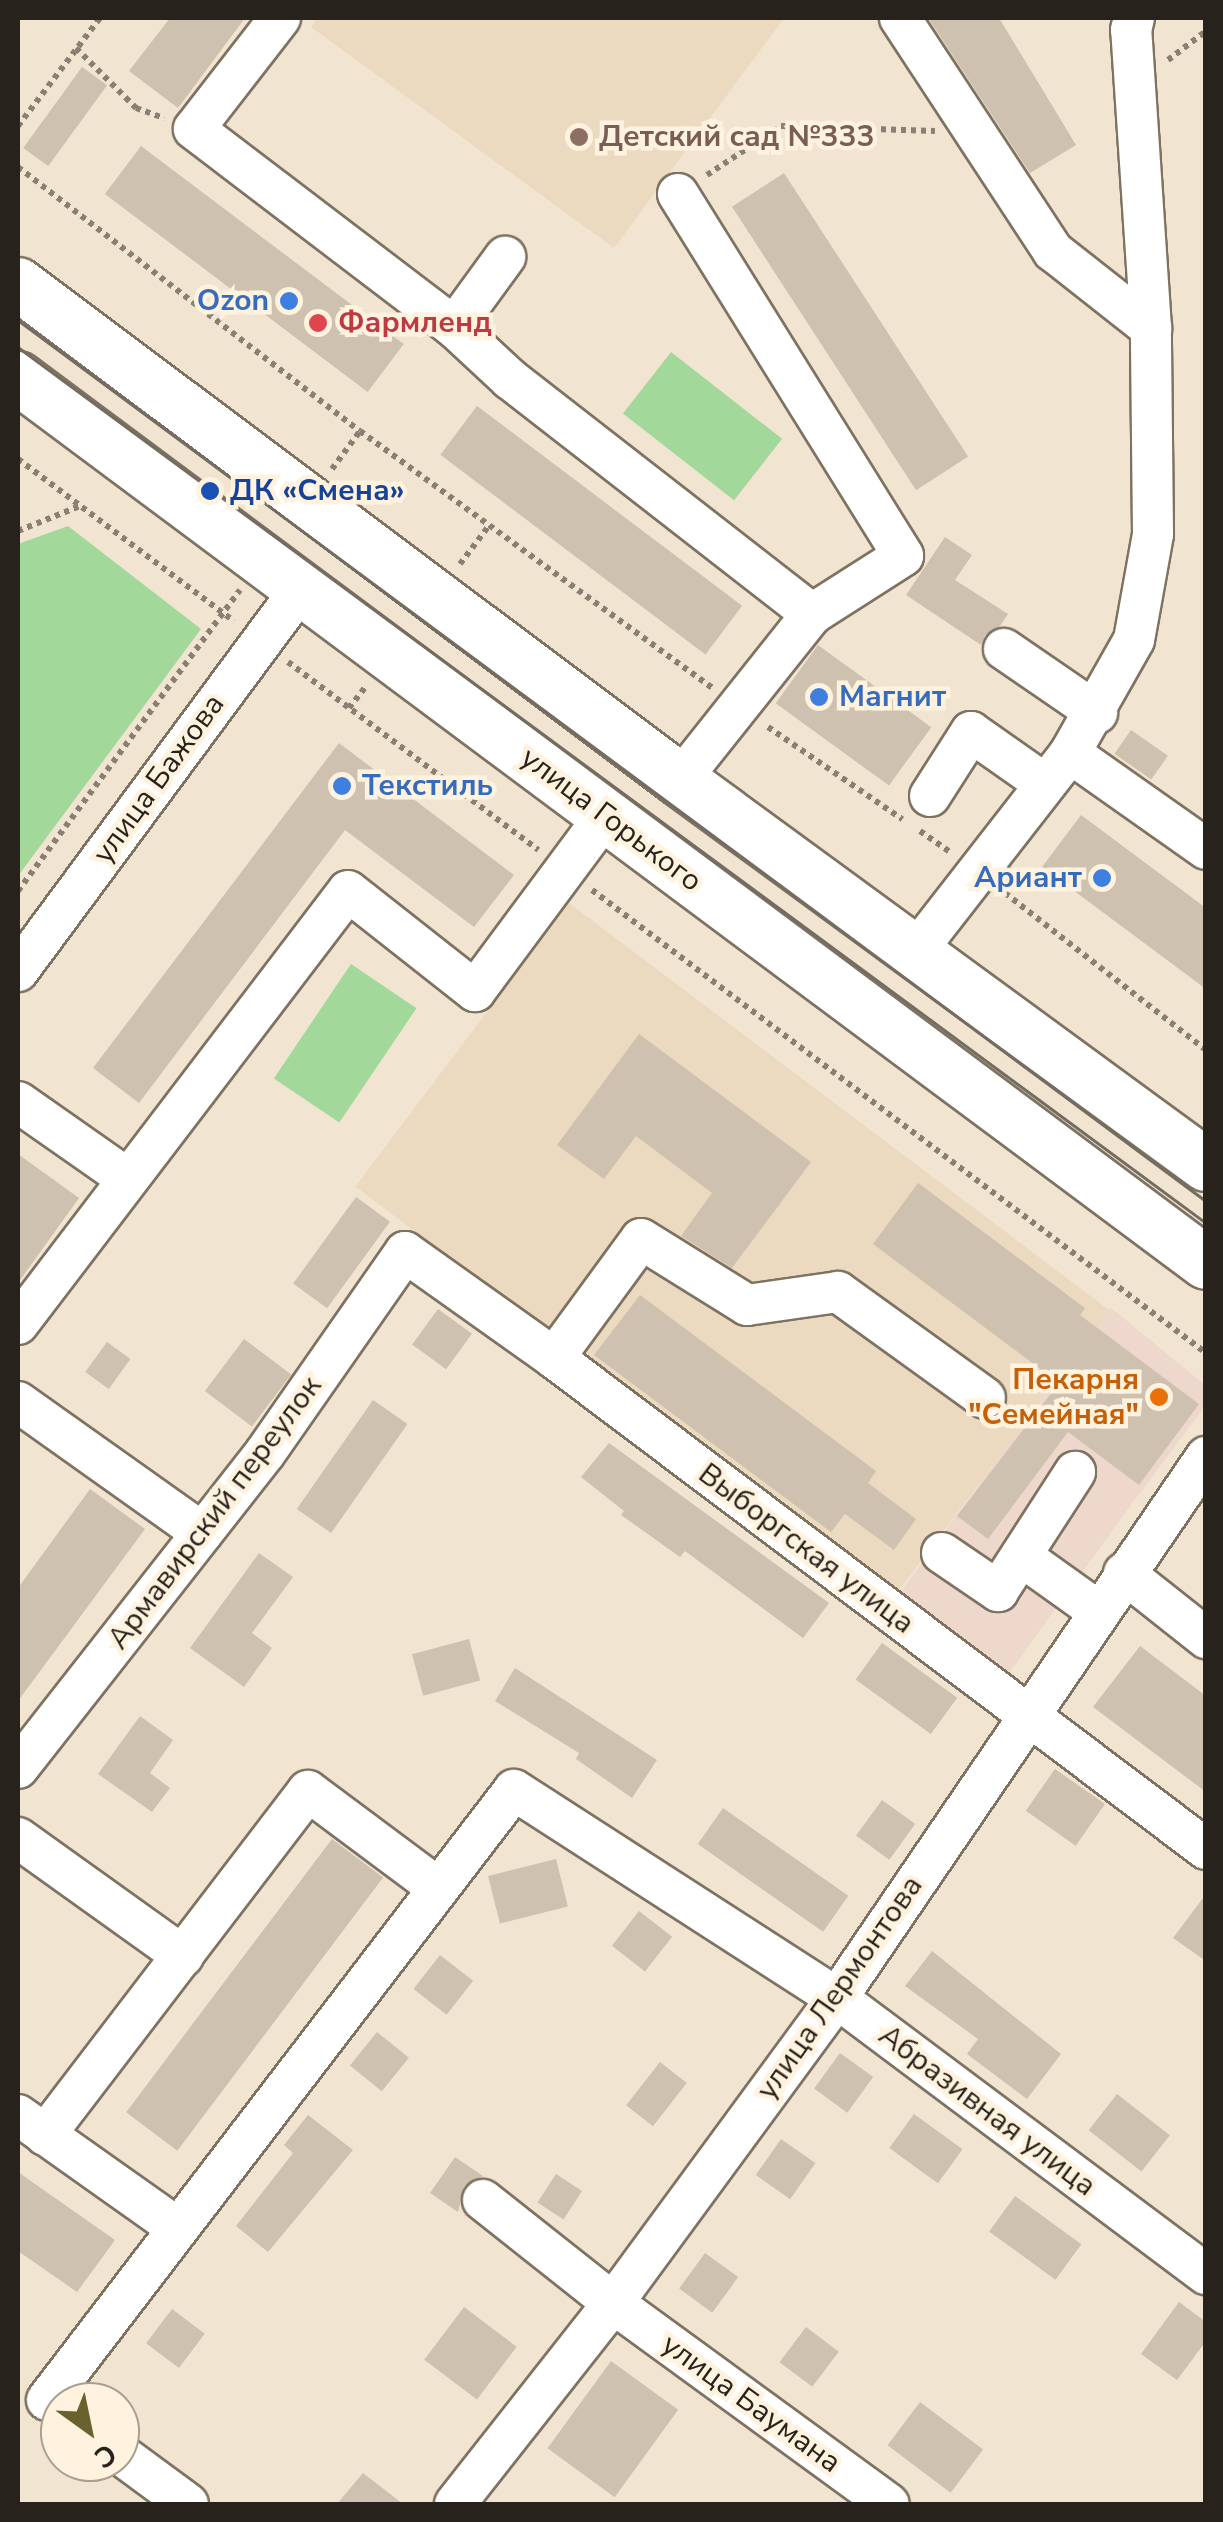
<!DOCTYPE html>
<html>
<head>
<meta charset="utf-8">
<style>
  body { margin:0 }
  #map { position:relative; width:1223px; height:2522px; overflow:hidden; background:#f1e4d1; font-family:"Nunito Sans",sans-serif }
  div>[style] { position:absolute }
  .commercial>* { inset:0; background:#eed7cc }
  .industrial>* { inset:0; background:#eed7cb; transform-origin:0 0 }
  .built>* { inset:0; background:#ebdac0; transform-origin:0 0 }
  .green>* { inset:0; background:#a2d99a; transform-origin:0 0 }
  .building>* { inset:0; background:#cec1af; transform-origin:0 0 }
  .path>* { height:6px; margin-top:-3px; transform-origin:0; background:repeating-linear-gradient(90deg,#898073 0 5px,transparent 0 10px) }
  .roads { filter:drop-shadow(2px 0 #7e7261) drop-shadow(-2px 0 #7e7261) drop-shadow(0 2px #7e7261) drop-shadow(0 -2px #7e7261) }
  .minor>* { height:40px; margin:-20px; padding:0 20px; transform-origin:20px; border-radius:20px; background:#fff }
  .major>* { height:52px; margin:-26px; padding:0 26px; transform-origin:26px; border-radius:26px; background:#fff }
  .tram>* { height:2.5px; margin:-1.25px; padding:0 1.25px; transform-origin:1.25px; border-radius:1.25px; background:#746c60 }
  .dots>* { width:28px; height:28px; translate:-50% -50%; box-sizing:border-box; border:5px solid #fff2de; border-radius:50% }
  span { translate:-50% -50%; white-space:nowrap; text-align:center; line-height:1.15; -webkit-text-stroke:9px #fff2de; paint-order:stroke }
  .education-label { font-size:30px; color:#785e54; font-weight:700 }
  .left { translate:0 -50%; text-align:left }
  .shop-label { font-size:30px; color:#366cbe; font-weight:700 }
  .right { translate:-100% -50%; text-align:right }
  .health-label { font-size:30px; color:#be3a42; font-weight:700 }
  .transit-label { font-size:30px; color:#164399; font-weight:700 }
  .street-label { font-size:30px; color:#27221b }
  .food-label { font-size:30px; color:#c56008; font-weight:700 }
  .frame { position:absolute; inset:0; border:20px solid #27221b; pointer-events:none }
  .north { position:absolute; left:40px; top:2382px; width:100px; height:100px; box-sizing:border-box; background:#fff2de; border:2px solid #a99f90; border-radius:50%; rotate:147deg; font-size:28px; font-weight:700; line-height:40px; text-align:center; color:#27221b }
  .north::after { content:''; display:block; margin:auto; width:35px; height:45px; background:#67622e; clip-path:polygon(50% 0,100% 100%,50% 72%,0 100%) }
</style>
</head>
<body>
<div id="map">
  <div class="commercial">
    <i style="clip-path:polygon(1111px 1308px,1205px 1385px,1205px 1406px,1137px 1497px,1028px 1417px)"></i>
  </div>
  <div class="industrial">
    <i style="left:1028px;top:1417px;width:135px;height:218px;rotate:36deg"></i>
  </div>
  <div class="built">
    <i style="clip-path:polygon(317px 18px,784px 18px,614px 248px,311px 27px)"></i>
    <i style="left:569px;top:903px;width:677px;height:355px;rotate:37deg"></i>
  </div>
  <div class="green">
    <i style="left:671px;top:352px;width:141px;height:78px;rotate:38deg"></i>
    <i style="clip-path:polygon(68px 526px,201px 629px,18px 876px,18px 544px)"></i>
    <i style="left:351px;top:964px;width:79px;height:138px;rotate:34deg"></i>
  </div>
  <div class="building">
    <i style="clip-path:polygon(170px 18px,245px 18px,178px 108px,129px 71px)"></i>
    <i style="clip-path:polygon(928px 18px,999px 18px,1076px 145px,1030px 173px)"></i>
    <i style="left:82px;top:67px;width:31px;height:100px;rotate:36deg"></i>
    <i style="left:141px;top:146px;width:329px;height:60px;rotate:37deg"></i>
    <i style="left:784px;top:173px;width:338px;height:62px;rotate:57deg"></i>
    <i style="left:477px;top:406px;width:332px;height:61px;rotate:37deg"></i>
    <i style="clip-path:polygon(945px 537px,972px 555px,955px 580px,1008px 614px,1000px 626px,985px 635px,981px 645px,906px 595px)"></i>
    <i style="left:818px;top:645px;width:140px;height:72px;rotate:36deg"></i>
    <i style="left:1131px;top:730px;width:45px;height:29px;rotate:35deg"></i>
    <i style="clip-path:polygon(339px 743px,514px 875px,474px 927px,345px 830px,139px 1103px,93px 1068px)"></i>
    <i style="clip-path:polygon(1081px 815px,1206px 908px,1206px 989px,1042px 867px)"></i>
    <i style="clip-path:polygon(639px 1034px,811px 1162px,732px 1268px,681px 1236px,712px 1193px,636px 1136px,604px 1179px,557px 1145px)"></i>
    <i style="clip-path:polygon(18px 1154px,79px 1198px,18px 1283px)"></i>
    <i style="clip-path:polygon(918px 1183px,1085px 1308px,1080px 1315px,1199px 1404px,1139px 1485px,1068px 1432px,988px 1539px,957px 1516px,1059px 1383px,873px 1244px)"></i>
    <i style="left:356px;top:1197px;width:42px;height:107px;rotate:36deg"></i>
    <i style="clip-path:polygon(640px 1295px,876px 1471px,868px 1483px,916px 1519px,894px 1550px,845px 1514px,831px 1532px,594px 1355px)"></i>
    <i style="left:438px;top:1309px;width:42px;height:44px;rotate:36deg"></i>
    <i style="left:244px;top:1339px;width:59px;height:65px;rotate:37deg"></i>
    <i style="left:107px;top:1342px;width:29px;height:37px;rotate:36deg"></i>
    <i style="left:373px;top:1400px;width:42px;height:133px;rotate:35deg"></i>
    <i style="clip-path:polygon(609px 1443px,829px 1603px,803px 1638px,685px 1551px,680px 1557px,621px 1515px,624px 1511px,581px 1477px)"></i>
    <i style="clip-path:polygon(90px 1489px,145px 1529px,18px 1701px,18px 1588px)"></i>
    <i style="clip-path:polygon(259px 1553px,293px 1577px,252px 1633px,272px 1648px,244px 1687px,190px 1648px)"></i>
    <i style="left:469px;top:1639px;width:43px;height:59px;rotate:75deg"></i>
    <i style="left:882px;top:1643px;width:93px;height:45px;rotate:36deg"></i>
    <i style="clip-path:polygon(1140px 1646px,1206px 1696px,1206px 1792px,1093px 1707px)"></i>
    <i style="clip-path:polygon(515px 1668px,657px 1760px,632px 1798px,576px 1759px,579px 1753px,495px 1701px)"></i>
    <i style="clip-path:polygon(140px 1716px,173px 1740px,150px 1773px,170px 1788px,152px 1812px,98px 1774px)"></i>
    <i style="left:1055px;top:1769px;width:61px;height:51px;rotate:35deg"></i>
    <i style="left:882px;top:1800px;width:41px;height:44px;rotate:36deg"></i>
    <i style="left:723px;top:1808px;width:153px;height:44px;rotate:35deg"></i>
    <i style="left:332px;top:1839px;width:64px;height:342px;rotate:37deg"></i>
    <i style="left:556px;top:1859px;width:49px;height:70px;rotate:76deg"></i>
    <i style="clip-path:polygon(1206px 1894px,1206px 1961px,1173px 1938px)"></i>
    <i style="left:639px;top:1911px;width:42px;height:44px;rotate:38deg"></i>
    <i style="clip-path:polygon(932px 1951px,1061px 2054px,1027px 2099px,967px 2054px,978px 2039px,905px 1986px)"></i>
    <i style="left:440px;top:1955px;width:42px;height:43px;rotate:38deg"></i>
    <i style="left:377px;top:2032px;width:41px;height:43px;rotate:39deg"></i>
    <i style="left:840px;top:2053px;width:41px;height:44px;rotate:36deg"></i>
    <i style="left:660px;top:2062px;width:34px;height:55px;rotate:38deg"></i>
    <i style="left:1117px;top:2094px;width:67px;height:46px;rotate:38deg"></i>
    <i style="left:914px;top:2114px;width:60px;height:42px;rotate:36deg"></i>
    <i style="clip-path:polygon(308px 2115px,353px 2150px,268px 2252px,236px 2226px,293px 2153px,284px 2145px)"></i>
    <i style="left:781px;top:2139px;width:42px;height:44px;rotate:35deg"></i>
    <i style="clip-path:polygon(455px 2157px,483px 2176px,464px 2186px,458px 2212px,430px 2193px)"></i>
    <i style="clip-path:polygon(18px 2172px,115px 2240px,77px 2292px,18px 2251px)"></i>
    <i style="left:556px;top:2174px;width:31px;height:34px;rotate:33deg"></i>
    <i style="left:1015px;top:2196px;width:82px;height:44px;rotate:36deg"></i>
    <i style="left:705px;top:2253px;width:41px;height:44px;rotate:36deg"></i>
    <i style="clip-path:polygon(1179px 2302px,1206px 2322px,1206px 2341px,1177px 2380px,1141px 2354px)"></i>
    <i style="left:464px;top:2307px;width:66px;height:66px;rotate:37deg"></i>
    <i style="left:172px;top:2309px;width:41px;height:43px;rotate:37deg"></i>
    <i style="left:806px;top:2327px;width:41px;height:44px;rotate:37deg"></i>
    <i style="left:611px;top:2361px;width:83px;height:108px;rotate:36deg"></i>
    <i style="left:920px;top:2402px;width:79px;height:54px;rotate:37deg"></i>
    <i style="clip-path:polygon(363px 2473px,403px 2504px,337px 2504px)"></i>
  </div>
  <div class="path">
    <i style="left:76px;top:48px;width:85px;rotate:45deg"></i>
    <i style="left:136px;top:108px;width:30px;rotate:20deg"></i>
    <i style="left:1168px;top:60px;width:48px;rotate:-37.3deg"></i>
    <i style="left:18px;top:126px;width:136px;rotate:-52.8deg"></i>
    <i style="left:18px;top:167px;width:432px;rotate:37.7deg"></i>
    <i style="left:360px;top:431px;width:437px;rotate:36.1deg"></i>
    <i style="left:707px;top:175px;width:89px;rotate:-33.5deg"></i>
    <i style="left:781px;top:126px;width:154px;rotate:1.9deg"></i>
    <i style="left:18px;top:459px;width:270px;rotate:36.9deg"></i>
    <i style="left:332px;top:469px;width:47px;rotate:-53.6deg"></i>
    <i style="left:18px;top:531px;width:67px;rotate:-22deg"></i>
    <i style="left:460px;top:564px;width:46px;rotate:-52.9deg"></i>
    <i style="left:288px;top:662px;width:313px;rotate:36.9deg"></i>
    <i style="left:349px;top:708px;width:29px;rotate:-52deg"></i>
    <i style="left:768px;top:727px;width:163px;rotate:34.5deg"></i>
    <i style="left:920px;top:831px;width:38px;rotate:35deg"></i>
    <i style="left:592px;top:890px;width:769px;rotate:37.02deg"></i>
    <i style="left:18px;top:891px;width:374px;rotate:-53.6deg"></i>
    <i style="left:1005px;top:893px;width:255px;rotate:38deg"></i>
  </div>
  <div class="roads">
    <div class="minor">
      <i style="left:280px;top:18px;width:140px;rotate:127.8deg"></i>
      <i style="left:194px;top:129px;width:327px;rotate:37.3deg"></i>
      <i style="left:454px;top:327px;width:76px;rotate:42.9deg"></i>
      <i style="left:510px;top:379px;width:383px;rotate:37.9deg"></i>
      <i style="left:900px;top:18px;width:279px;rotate:56.7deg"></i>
      <i style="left:1053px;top:251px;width:125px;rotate:38.2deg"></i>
      <i style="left:678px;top:194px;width:426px;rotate:58.1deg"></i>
      <i style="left:903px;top:556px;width:108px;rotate:147.5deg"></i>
      <i style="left:812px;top:614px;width:212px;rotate:128.5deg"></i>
      <i style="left:454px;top:327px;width:87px;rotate:-53.9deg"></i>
      <i style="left:1004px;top:649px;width:113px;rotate:34.5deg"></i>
      <i style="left:1070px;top:753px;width:166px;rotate:35.2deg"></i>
      <i style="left:930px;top:796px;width:76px;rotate:-57.4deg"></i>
      <i style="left:971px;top:732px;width:90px;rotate:35.1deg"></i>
      <i style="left:916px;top:951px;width:251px;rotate:-52.1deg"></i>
      <i style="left:1070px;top:753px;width:130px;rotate:-60.5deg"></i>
      <i style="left:1134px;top:640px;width:108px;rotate:-79.8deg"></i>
      <i style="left:1153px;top:534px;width:206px;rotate:-90.6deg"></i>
      <i style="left:1151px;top:328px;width:299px;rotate:-93.8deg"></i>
      <i style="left:1131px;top:30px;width:12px;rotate:-76deg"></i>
      <i style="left:18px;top:971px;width:475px;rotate:-53.5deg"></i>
      <i style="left:18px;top:1102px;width:134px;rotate:35deg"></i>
      <i style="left:18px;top:1324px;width:544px;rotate:-52.69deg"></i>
      <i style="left:348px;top:891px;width:162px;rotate:38.2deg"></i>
      <i style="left:475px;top:991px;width:218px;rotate:-53.4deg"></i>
      <i style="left:554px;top:1358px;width:147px;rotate:-53.8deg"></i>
      <i style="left:641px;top:1239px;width:125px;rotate:31.9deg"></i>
      <i style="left:747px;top:1305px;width:92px;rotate:-8.1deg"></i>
      <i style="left:838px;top:1292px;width:181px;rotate:35.8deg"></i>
      <i style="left:18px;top:1402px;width:226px;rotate:35.4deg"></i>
      <i style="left:942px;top:1553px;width:68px;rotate:34.2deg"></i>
      <i style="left:998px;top:1591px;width:142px;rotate:-57.1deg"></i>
      <i style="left:1021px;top:1556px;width:95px;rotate:35.5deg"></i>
      <i style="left:1124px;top:1573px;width:105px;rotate:38.4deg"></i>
      <i style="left:18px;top:1768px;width:400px;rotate:-51.9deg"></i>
      <i style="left:265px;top:1453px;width:245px;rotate:-55.1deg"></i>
      <i style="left:405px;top:1252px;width:183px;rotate:35.4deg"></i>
      <i style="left:554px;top:1358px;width:816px;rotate:36.98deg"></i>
      <i style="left:18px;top:1838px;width:203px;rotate:35.6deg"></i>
      <i style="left:18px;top:2115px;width:194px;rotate:35.3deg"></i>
      <i style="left:45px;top:2135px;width:433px;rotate:-52.6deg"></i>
      <i style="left:308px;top:1791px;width:162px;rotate:36.7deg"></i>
      <i style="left:483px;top:2200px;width:166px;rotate:38.4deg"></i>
      <i style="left:613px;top:2303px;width:341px;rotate:36.1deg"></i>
      <i style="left:47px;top:2400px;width:768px;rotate:-52.56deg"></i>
      <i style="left:514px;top:1790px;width:384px;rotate:32.8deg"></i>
      <i style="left:837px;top:1998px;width:461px;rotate:36.8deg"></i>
      <i style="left:120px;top:2454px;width:84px;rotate:36.3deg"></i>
      <i style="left:455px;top:2504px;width:256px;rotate:-51.8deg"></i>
      <i style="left:613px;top:2303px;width:378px;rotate:-53.7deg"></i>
      <i style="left:837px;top:1998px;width:655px;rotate:-55.7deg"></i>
    </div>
    <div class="major">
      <i style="left:18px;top:284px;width:827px;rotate:36.84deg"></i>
      <i style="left:680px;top:780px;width:652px;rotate:36.2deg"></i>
      <i style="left:18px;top:378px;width:1481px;rotate:36.68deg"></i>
    </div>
  </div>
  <div class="tram">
    <i style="left:18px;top:320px;width:1479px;rotate:36.56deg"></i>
    <i style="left:18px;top:347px;width:1476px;rotate:36.4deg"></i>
  </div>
  <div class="dots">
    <i style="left:579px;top:137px;background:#8d6e63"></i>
    <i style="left:289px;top:301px;background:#3f7fe0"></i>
    <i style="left:318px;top:323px;background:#e0444e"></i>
    <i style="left:210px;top:491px;background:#1a4fb4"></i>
    <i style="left:819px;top:697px;background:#3f7fe0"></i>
    <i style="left:342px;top:786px;background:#3f7fe0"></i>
    <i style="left:1102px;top:878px;background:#3f7fe0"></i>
    <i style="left:1159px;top:1397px;background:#e8710a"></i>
  </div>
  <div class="education-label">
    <span class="left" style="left:599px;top:137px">Детский сад №333</span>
  </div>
  <div class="shop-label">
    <span class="right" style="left:269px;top:301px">Ozon</span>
    <span class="left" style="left:839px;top:697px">Магнит</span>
    <span class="left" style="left:362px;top:786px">Текстиль</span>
    <span class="right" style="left:1082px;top:878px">Ариант</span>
  </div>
  <div class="health-label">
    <span class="left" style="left:338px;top:323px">Фармленд</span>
  </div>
  <div class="transit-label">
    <span class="left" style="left:230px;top:491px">ДК «Смена»</span>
  </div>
  <div class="street-label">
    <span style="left:159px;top:779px;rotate:-54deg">улица Бажова</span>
    <span style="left:611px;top:820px;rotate:37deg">улица Горького</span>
    <span style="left:215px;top:1513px;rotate:-53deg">Армавирский переулок</span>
    <span style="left:806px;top:1549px;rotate:37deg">Выборгская улица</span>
    <span style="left:840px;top:1988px;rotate:-55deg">улица Лермонтова</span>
    <span style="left:987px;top:2111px;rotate:37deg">Абразивная улица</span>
    <span style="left:751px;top:2404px;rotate:36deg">улица Баумана</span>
  </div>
  <div class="food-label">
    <span class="right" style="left:1139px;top:1397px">Пекарня<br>"Семейная"</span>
  </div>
  <div class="frame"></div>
  <div class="north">С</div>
</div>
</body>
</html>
